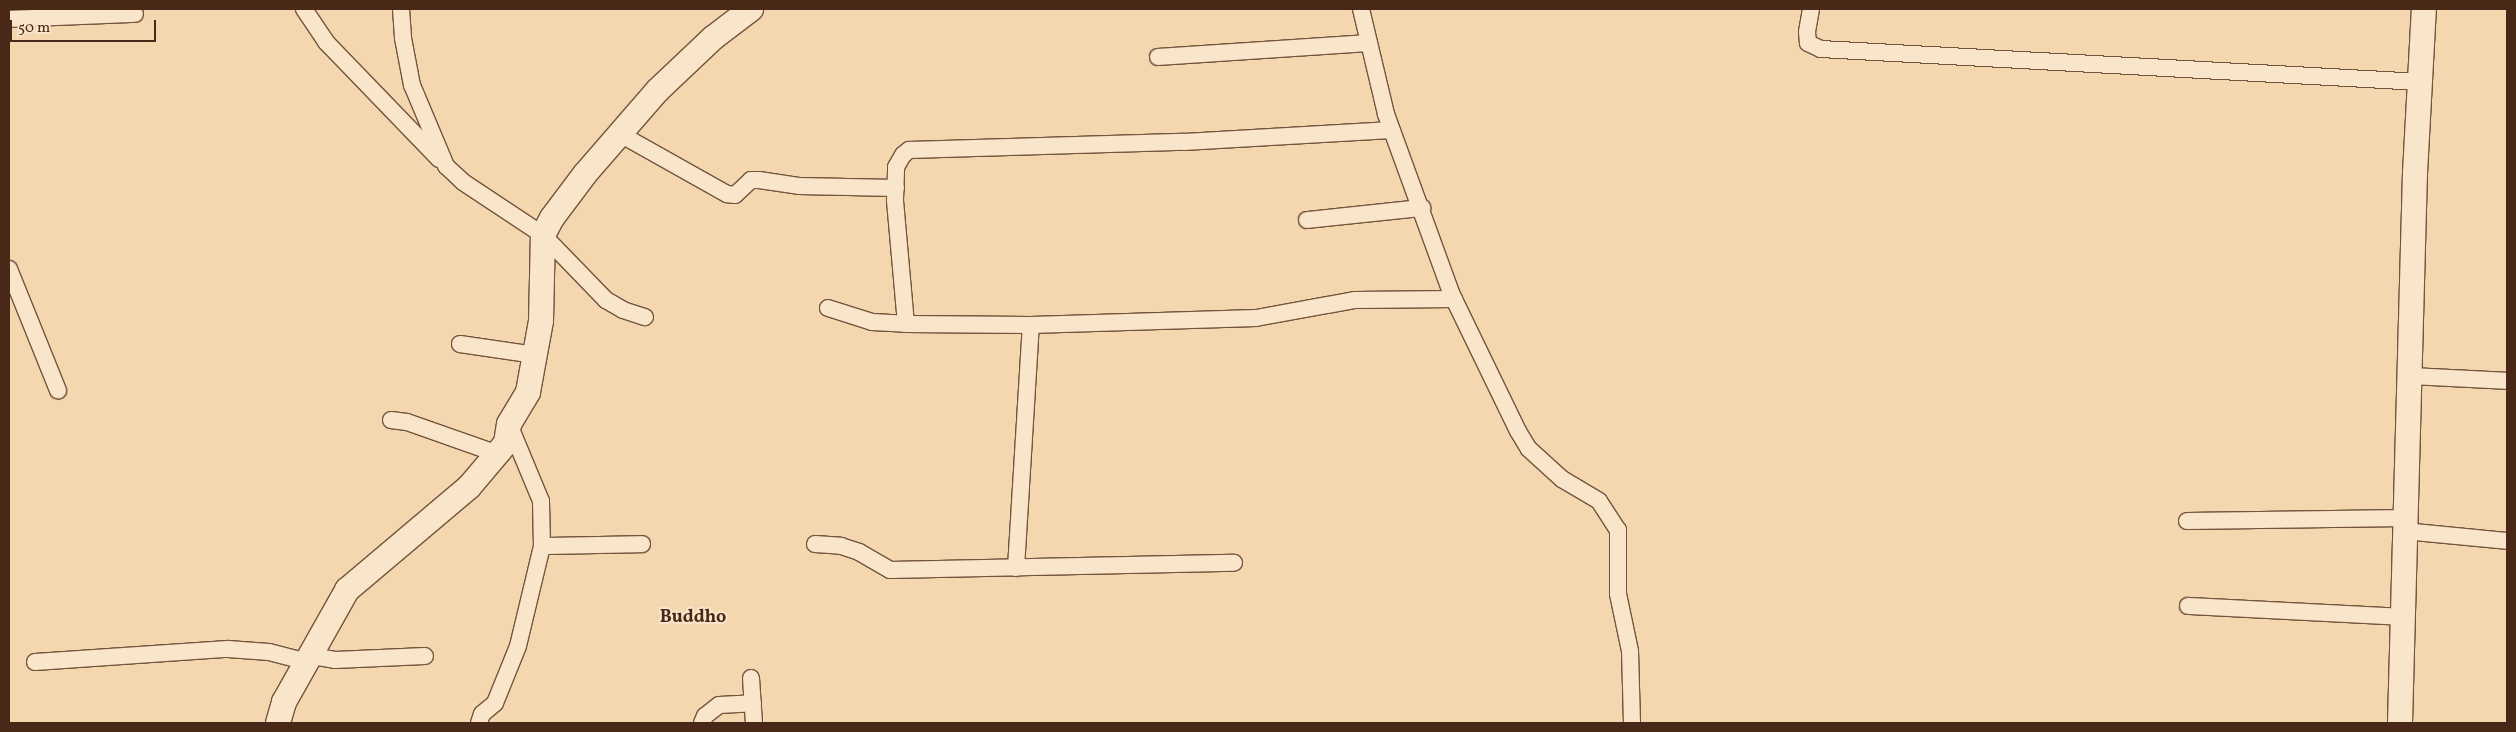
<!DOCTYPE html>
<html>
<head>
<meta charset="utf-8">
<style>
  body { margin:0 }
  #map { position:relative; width:2516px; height:732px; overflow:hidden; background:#f4d7ae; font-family:Vollkorn,serif }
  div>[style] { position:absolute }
  .roads { filter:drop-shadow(1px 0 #74543d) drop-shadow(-1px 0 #74543d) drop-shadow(0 1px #74543d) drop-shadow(0 -1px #74543d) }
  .street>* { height:16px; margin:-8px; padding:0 8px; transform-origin:8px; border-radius:8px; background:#f8e5ca }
  .secondary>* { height:24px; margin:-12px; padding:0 12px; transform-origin:12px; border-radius:12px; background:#f8e5ca }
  span { translate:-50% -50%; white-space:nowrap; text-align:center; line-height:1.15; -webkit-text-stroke:4px #f8e5ca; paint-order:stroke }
  .quarter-label { font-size:18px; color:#4a2817; font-weight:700 }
  .frame { position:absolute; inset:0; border:10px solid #4a2817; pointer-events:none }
  .scale { position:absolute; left:10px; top:20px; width:146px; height:22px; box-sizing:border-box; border:2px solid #4a2817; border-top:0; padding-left:6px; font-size:15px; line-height:18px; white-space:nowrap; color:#4a2817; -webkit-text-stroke:4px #f8e5ca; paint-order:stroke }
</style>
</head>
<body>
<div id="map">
  <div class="roads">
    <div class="street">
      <i style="left:304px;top:9px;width:40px;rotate:56deg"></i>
      <i style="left:326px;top:42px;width:163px;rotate:46deg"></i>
      <i style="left:401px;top:9px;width:29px;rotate:86deg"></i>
      <i style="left:403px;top:38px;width:48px;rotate:79.2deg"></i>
      <i style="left:412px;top:85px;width:88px;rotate:67.2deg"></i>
      <i style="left:446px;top:166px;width:23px;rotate:43deg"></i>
      <i style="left:463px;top:182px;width:96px;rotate:33.5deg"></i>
      <i style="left:543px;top:235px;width:91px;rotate:45.9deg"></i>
      <i style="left:606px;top:300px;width:20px;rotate:30deg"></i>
      <i style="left:623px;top:310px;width:23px;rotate:18deg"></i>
      <i style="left:1361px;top:9px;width:108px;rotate:76.6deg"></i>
      <i style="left:1386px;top:114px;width:190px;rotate:70deg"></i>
      <i style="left:1451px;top:293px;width:153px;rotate:64.1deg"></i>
      <i style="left:1518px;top:431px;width:21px;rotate:59deg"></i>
      <i style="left:1529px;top:449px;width:45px;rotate:42.3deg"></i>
      <i style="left:1562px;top:479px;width:43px;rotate:30.7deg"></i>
      <i style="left:1599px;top:501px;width:35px;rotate:57deg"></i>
      <i style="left:1618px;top:530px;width:64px;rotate:90deg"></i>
      <i style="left:1618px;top:594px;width:58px;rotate:78.1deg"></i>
      <i style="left:1630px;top:651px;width:72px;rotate:88.4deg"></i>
      <i style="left:1811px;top:9px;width:23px;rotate:100deg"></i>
      <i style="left:1807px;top:32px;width:11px;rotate:85deg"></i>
      <i style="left:1808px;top:43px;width:14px;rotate:25deg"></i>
      <i style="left:1821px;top:49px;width:600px;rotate:3.15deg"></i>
      <i style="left:9px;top:19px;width:126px;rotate:-2.3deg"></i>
      <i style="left:1158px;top:57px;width:211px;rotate:-3.8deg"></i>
      <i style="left:620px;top:134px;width:123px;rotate:29.3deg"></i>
      <i style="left:727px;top:194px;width:8px;rotate:7deg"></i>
      <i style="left:735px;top:195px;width:22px;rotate:-43deg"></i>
      <i style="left:751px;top:180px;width:8px"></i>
      <i style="left:759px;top:180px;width:40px;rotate:8.5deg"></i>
      <i style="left:799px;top:186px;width:97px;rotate:1.2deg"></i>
      <i style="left:1307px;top:220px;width:116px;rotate:-6deg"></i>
      <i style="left:9px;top:269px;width:131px;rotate:68deg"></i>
      <i style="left:828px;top:308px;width:46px;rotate:17.7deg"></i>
      <i style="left:872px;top:322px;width:34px;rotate:3deg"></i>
      <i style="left:906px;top:324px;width:125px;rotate:0.5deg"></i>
      <i style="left:1031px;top:325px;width:225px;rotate:-1.8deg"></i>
      <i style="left:1256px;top:318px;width:101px;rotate:-10.3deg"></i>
      <i style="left:1355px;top:300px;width:99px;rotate:-0.6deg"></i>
      <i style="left:906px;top:324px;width:124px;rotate:-95.1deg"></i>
      <i style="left:895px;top:200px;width:33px;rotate:-88deg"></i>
      <i style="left:896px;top:167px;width:14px;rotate:-60deg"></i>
      <i style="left:903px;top:155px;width:8px;rotate:-40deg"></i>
      <i style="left:909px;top:150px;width:275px;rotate:-1.7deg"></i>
      <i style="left:1184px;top:142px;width:208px;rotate:-3.3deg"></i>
      <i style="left:460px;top:344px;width:76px;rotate:8.3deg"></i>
      <i style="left:2409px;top:376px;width:98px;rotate:2.9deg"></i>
      <i style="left:391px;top:420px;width:16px;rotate:7deg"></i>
      <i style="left:407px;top:422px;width:96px;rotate:19.4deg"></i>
      <i style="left:2187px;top:521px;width:217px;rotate:-0.8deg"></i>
      <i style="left:2404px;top:531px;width:103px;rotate:5.5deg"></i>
      <i style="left:815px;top:544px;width:26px;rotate:4deg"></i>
      <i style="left:841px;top:546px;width:19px;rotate:18deg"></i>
      <i style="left:859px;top:552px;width:36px;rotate:30deg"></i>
      <i style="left:890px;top:570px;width:344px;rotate:-1.2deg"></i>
      <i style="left:542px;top:546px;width:100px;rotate:-1.1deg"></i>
      <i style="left:1016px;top:568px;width:243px;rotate:-86.5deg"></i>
      <i style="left:2188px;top:606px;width:214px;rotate:2.9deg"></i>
      <i style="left:312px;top:656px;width:23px;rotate:10deg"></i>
      <i style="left:335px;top:660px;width:90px;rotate:-2.5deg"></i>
      <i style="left:35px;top:662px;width:193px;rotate:-3.9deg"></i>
      <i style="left:228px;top:649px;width:41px;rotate:4.2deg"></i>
      <i style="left:269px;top:652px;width:40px;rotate:14.4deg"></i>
      <i style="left:751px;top:678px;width:45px;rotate:86.2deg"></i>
      <i style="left:479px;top:723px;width:9px;rotate:-72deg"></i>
      <i style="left:482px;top:714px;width:17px;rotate:-40deg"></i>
      <i style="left:495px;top:703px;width:61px;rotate:-68deg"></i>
      <i style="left:518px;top:646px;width:103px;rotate:-76.5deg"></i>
      <i style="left:542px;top:546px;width:45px;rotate:-91.3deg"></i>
      <i style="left:541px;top:501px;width:83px;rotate:-112.6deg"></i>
      <i style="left:702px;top:723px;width:8px;rotate:-67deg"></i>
      <i style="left:705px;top:716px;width:18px;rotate:-38deg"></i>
      <i style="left:719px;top:705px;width:34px;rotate:-3deg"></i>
    </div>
    <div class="secondary">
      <i style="left:278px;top:723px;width:22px;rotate:-74deg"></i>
      <i style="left:284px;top:702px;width:129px;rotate:-60.6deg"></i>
      <i style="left:347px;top:590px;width:160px;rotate:-40.2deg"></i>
      <i style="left:469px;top:487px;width:57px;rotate:-49.9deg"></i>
      <i style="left:506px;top:443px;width:19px;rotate:-81deg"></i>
      <i style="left:509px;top:424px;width:37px;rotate:-59deg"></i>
      <i style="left:528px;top:392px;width:72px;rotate:-79.6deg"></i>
      <i style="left:541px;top:321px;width:86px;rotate:-88.7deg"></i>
      <i style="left:543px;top:235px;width:19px;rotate:-62deg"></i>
      <i style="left:552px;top:218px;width:55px;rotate:-53.1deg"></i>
      <i style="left:585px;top:174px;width:111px;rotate:-49deg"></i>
      <i style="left:658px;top:90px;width:76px;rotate:-43.4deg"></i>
      <i style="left:713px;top:38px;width:48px;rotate:-37.3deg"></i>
      <i style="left:2400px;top:723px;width:550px;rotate:-88.44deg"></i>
      <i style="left:2415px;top:173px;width:164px;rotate:-86.9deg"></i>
    </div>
  </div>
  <div class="quarter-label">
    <span style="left:693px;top:618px">Buddho</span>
  </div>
  <div class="frame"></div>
  <div class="scale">50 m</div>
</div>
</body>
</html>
